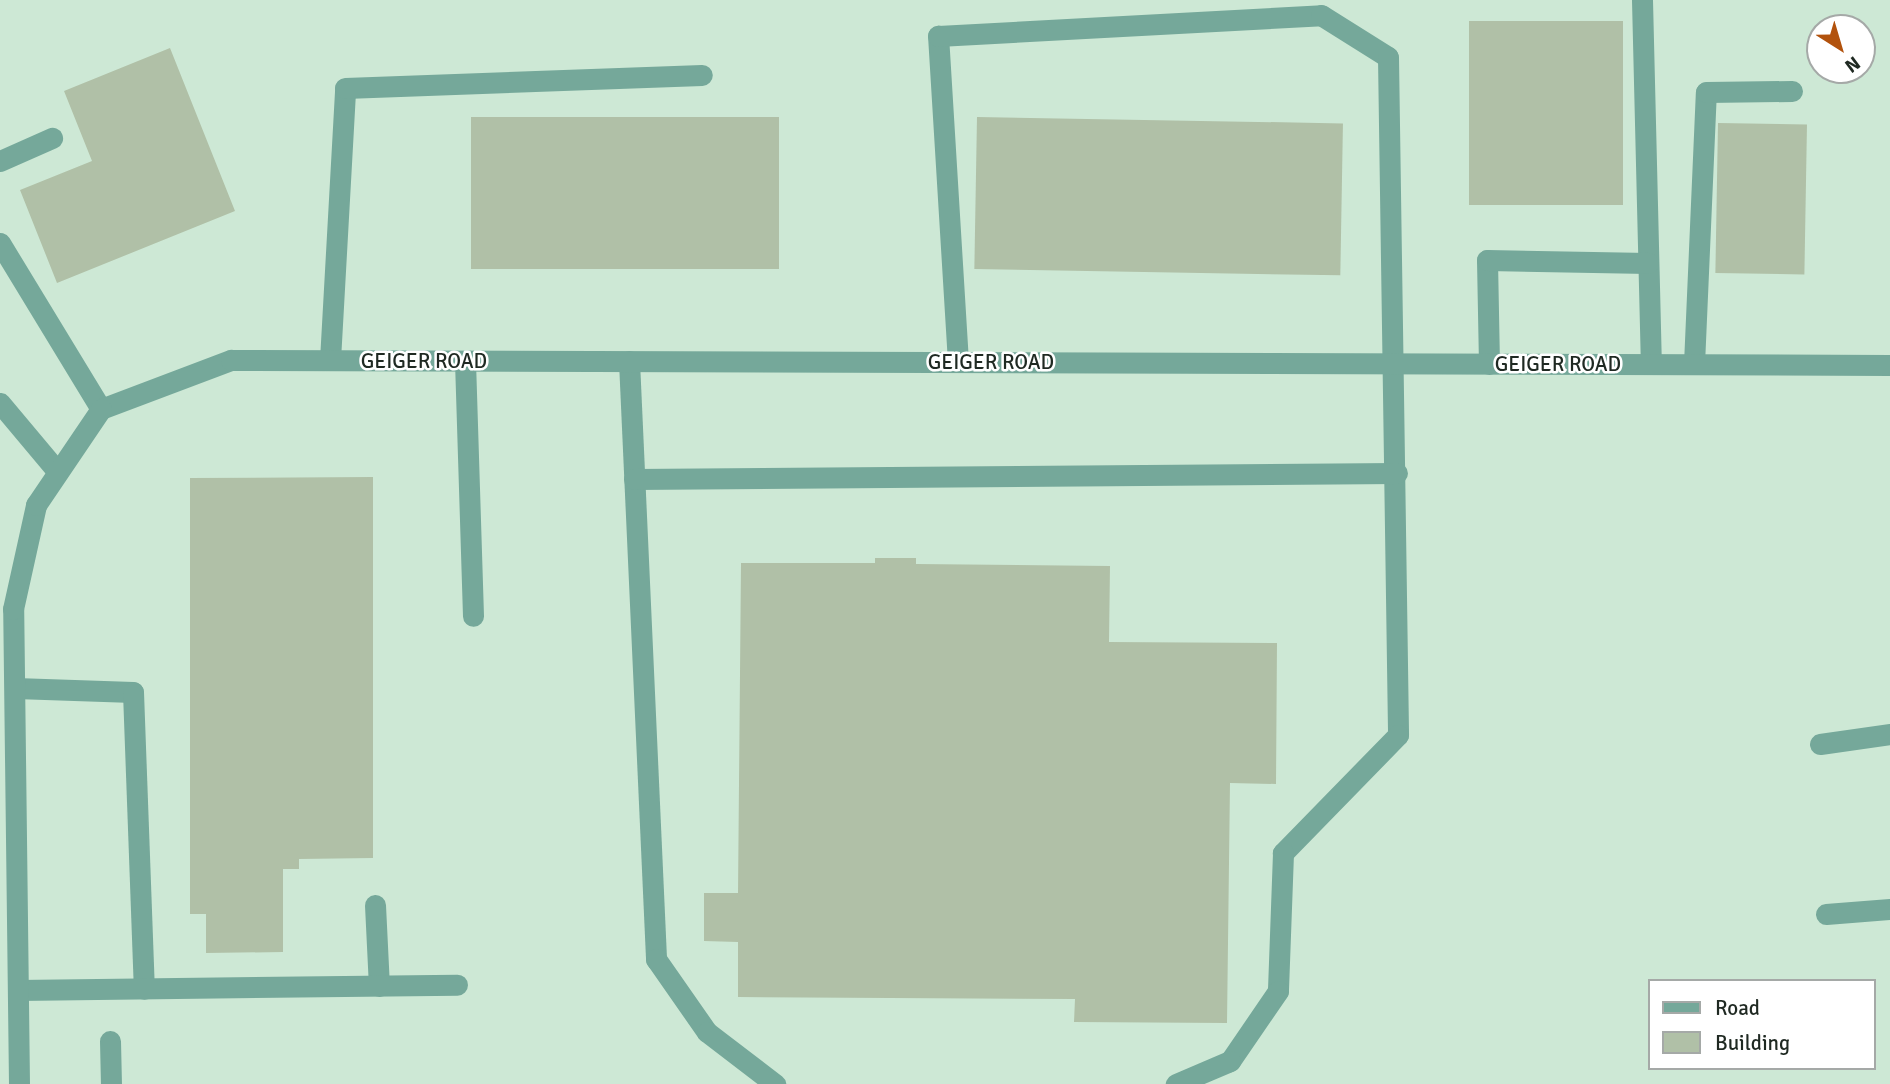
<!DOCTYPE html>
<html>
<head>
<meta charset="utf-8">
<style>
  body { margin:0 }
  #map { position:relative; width:1890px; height:1084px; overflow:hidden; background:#cde8d5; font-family:Signika,sans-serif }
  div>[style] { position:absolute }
  .building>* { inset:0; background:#b0c0a7; transform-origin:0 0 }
  .minor>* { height:21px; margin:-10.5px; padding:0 10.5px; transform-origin:10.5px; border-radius:10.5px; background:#75a89a }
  span { translate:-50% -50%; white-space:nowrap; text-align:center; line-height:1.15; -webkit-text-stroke:5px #fff; paint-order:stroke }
  .street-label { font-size:21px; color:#1f2922 }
  .legend { position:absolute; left:1648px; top:979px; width:228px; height:91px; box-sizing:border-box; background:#fff; border:2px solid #a5a9a7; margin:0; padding:9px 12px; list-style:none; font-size:21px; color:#1f2922 }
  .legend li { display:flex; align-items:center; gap:14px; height:35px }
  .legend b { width:35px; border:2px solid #a5a9a7 }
  .north { position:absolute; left:1806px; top:14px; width:70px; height:70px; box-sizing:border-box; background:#fff; border:2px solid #a5a9a7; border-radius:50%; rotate:143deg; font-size:19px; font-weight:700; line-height:28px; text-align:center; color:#1f2922 }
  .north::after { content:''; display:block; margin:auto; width:24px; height:32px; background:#b2520d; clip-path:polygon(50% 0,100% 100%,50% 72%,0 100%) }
</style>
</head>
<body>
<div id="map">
  <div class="building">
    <i style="left:1469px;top:21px;width:154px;height:184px"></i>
    <i style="clip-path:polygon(170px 48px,235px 211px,57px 283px,20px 190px,92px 161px,64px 91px)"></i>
    <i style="left:471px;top:117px;width:308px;height:152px"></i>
    <i style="left:977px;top:117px;width:366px;height:152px;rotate:1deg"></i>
    <i style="left:1718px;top:123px;width:89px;height:150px;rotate:1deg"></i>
    <i style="clip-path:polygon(373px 477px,373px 858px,299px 859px,299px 869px,283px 869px,283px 952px,206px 953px,206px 914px,190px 914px,190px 478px)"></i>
    <i style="clip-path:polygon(875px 558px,916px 558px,916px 564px,1110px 566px,1109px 642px,1277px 643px,1276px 784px,1230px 783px,1227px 1023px,1074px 1022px,1075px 999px,738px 997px,738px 942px,704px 941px,704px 893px,738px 893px,741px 563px,875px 563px)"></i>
  </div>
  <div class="minor">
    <i style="left:1642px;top:0;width:364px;rotate:88.6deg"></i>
    <i style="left:0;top:161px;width:57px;rotate:-23.9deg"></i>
    <i style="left:0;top:243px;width:194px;rotate:58.7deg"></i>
    <i style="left:330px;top:360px;width:272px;rotate:-86.8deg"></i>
    <i style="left:345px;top:88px;width:357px;rotate:-2.1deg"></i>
    <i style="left:465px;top:361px;width:255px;rotate:88.2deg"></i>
    <i style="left:629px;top:361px;width:599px;rotate:87.41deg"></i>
    <i style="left:656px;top:959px;width:89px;rotate:55.1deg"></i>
    <i style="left:707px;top:1032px;width:86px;rotate:37.4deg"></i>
    <i style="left:958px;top:362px;width:327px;rotate:-93.5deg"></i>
    <i style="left:938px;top:36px;width:384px;rotate:-3.1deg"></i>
    <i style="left:1321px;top:15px;width:79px;rotate:32.1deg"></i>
    <i style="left:1388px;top:57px;width:678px;rotate:89.15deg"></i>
    <i style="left:1398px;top:735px;width:165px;rotate:134.3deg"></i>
    <i style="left:1283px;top:853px;width:138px;rotate:92.1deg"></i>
    <i style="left:1278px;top:991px;width:85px;rotate:124.4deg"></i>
    <i style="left:1230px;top:1061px;width:59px;rotate:156.9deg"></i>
    <i style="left:1489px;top:364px;width:104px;rotate:-91.1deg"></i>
    <i style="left:1487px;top:260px;width:161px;rotate:1.1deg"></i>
    <i style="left:1694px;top:364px;width:272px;rotate:-87.5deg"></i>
    <i style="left:1706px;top:92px;width:86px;rotate:-0.7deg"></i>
    <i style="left:0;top:403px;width:90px;rotate:50deg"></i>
    <i style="left:101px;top:409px;width:139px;rotate:-20.7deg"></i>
    <i style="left:231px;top:360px;width:1659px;rotate:0.17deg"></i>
    <i style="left:634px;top:479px;width:763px;rotate:-0.45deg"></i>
    <i style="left:15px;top:688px;width:118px;rotate:1.9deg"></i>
    <i style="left:133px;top:692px;width:297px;rotate:87.9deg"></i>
    <i style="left:1820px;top:744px;width:71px;rotate:-8.1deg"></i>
    <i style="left:375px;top:905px;width:81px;rotate:87.2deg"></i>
    <i style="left:1826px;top:914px;width:64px;rotate:-4.5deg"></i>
    <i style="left:18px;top:990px;width:439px;rotate:-0.7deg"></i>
    <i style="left:110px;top:1041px;width:43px;rotate:88.7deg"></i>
    <i style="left:19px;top:1084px;width:475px;rotate:-90.7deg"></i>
    <i style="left:13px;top:609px;width:107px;rotate:-77.5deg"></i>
    <i style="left:36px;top:505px;width:116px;rotate:-55.9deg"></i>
  </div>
  <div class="street-label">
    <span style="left:424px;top:361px">GEIGER ROAD</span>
    <span style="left:991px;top:362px">GEIGER ROAD</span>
    <span style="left:1558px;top:364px">GEIGER ROAD</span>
  </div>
  <ul class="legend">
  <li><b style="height:9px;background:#75a89a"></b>Road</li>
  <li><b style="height:19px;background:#b0c0a7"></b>Building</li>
  </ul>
  <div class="north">N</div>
</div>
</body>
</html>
